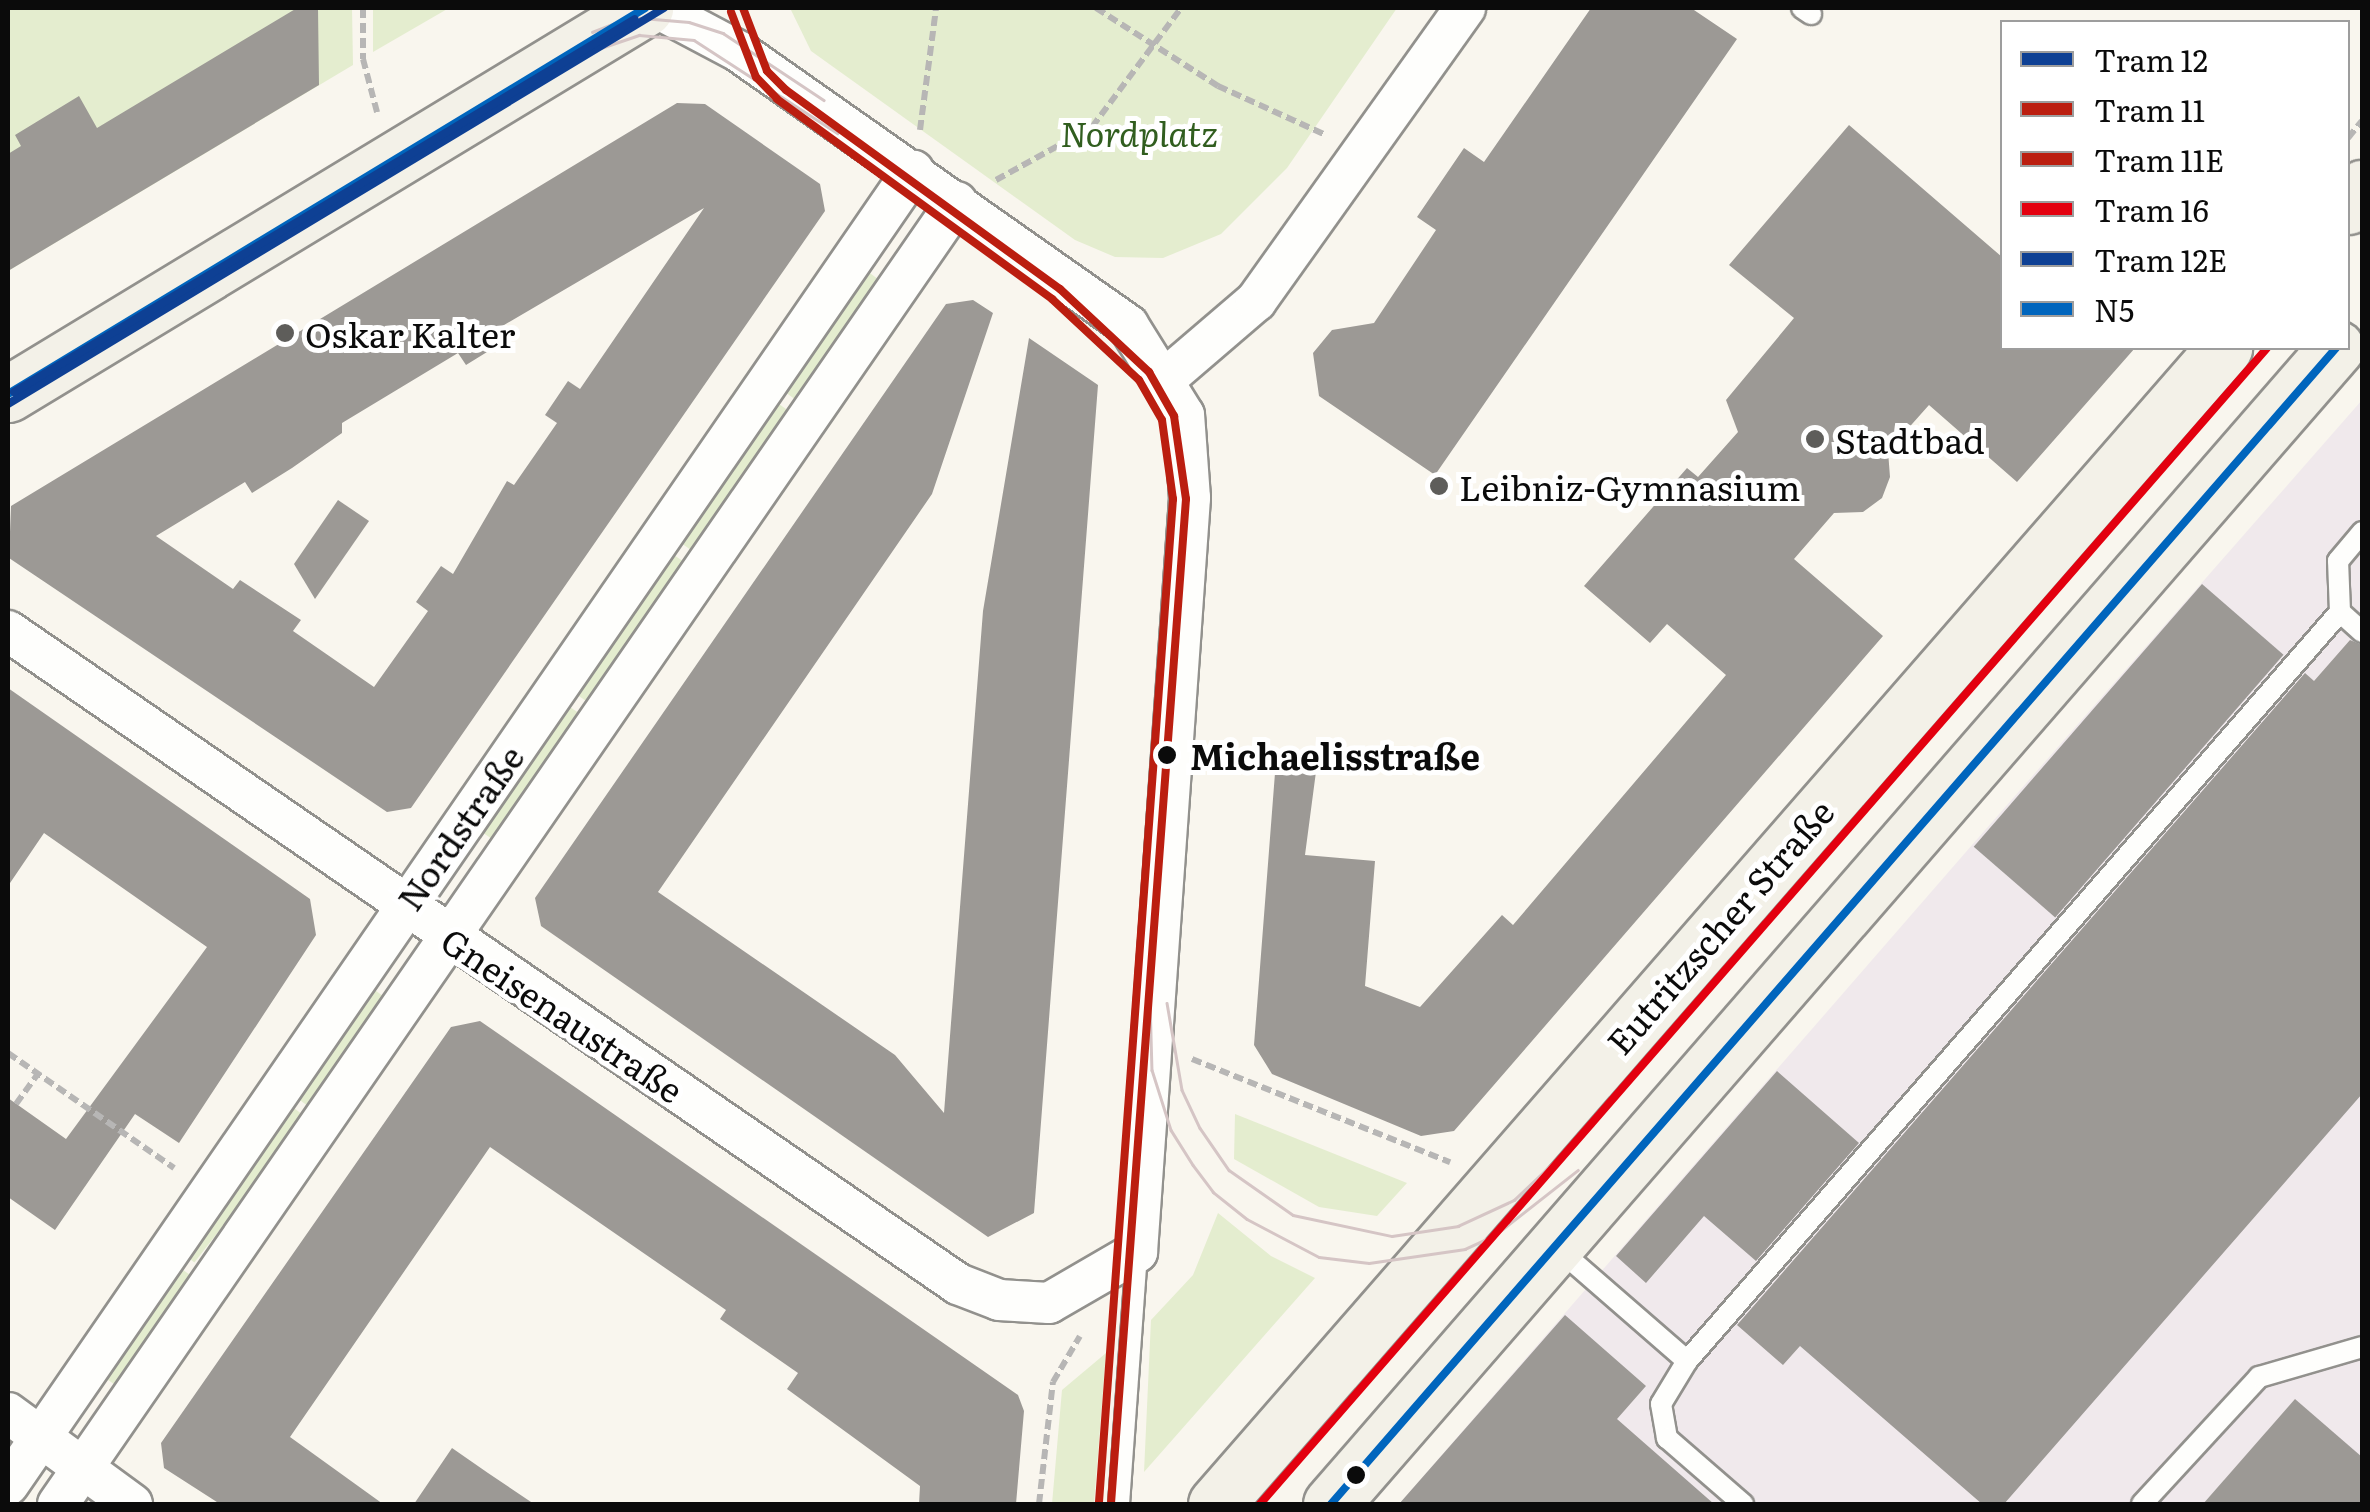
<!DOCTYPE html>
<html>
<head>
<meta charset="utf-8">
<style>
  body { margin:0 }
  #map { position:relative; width:2370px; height:1512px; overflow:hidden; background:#f9f6ee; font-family:Literata,serif }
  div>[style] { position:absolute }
  .industrial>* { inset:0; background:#f0e9ec }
  .green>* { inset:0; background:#e4edcf; transform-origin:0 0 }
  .building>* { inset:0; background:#9c9995; transform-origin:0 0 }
  .path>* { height:6px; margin-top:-3px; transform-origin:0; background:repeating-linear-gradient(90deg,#b7b6b5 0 10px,transparent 0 15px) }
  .roads { filter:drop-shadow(2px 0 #92918d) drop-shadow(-2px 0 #92918d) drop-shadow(0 2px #92918d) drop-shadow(0 -2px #92918d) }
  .lane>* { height:20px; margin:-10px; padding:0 10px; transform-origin:10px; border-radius:10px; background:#fefefc }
  .street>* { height:40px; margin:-20px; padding:0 20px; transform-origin:20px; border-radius:20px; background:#fefefc }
  .secondary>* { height:55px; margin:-27.5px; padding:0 27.5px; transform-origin:27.5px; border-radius:27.5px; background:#f3f1e8 }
  .tram>* { height:2.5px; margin:-1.25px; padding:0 1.25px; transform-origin:1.25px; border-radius:1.25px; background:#d5c5c5 }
  .bus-1>* { height:8px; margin:-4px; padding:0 4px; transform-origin:4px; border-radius:4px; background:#0065bd }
  .tram-1>* { height:8px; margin:-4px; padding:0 4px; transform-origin:4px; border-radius:4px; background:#0e4094 }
  .tram-2>* { height:8px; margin:-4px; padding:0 4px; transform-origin:4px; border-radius:4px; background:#bb1e10 }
  .tram-3>* { height:8px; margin:-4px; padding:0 4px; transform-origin:4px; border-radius:4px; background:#bb1e10 }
  .tram-4>* { height:8px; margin:-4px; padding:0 4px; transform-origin:4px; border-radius:4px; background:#e3000f }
  .tram-5>* { height:8px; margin:-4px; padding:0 4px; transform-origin:4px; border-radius:4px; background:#0e4094 }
  .dots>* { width:28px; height:28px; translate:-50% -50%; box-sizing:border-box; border:5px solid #fff; border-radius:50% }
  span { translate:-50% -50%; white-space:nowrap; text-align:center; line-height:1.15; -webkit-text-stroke:10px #fff; paint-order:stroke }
  .park-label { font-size:35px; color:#315e1f; font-style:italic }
  .poi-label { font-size:35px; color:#0b0b0b }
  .left { translate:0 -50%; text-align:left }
  .stop-label { font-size:35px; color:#0b0b0b; font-weight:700 }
  .street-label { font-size:35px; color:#0b0b0b }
  .frame { position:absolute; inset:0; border:10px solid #0b0b0b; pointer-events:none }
  .legend { position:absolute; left:2000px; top:20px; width:350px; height:330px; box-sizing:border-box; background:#fff; border:2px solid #9d9d9d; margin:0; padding:12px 18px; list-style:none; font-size:30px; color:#0b0b0b }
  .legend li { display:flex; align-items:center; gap:20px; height:50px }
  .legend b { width:50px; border:2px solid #9d9d9d }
</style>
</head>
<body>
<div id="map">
  <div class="industrial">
    <i style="clip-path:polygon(2362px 400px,2362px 1504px,1399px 1504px,1972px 845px)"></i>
  </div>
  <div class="green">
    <i style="clip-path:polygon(8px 8px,352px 8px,353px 65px,8px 271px)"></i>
    <i style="clip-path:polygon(373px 8px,449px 8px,373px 52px)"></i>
    <i style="clip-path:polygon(790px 8px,1397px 8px,1287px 168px,1221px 234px,1163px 258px,1115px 257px,1075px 240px,811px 51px)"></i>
    <i style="left:860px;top:266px;width:29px;height:146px;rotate:36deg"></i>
    <i style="left:769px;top:397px;width:29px;height:170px;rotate:35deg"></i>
    <i style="left:665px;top:549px;width:29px;height:170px;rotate:34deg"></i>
    <i style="left:561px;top:701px;width:29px;height:153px;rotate:34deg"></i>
    <i style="left:365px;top:983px;width:29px;height:133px;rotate:36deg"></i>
    <i style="left:285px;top:1101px;width:28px;height:183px;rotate:38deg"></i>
    <i style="clip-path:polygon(1235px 1114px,1407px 1183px,1377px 1216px,1319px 1207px,1234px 1159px)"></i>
    <i style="clip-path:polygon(1218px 1213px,1271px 1256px,1315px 1278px,1144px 1472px,1151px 1320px,1193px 1275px)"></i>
    <i style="left:173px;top:1263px;width:28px;height:133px;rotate:35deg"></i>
    <i style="clip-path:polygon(1106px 1353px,1094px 1504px,1052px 1504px,1062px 1390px)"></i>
  </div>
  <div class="building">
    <i style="clip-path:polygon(297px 8px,318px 8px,319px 85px,8px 271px,8px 154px,21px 146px,15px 135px,79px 96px,97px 128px)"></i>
    <i style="clip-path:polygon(1591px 8px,1691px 8px,1737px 39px,1435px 475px,1319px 396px,1313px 353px,1332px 330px,1374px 323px,1436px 230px,1417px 217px,1464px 148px,1484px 162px)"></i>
    <i style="clip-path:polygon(evenodd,677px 103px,705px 104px,820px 184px,825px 211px,411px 808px,387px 812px,9px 558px,11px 506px,677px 103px,704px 208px,580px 389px,568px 381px,545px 415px,557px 423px,514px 485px,507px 481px,453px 574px,441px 566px,416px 602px,428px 611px,374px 687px,293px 631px,301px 620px,240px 580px,233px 589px,156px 536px,245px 482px,252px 493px,292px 468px,342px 433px,342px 423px,458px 353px,466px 365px,500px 344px,492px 332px,704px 208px)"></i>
    <i style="clip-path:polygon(1849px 125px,2002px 257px,2002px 348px,2135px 348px,2017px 482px,1929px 405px,1888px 451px,1890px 477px,1882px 498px,1863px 512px,1834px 513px,1794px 559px,1883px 636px,1454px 1131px,1421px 1136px,1272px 1074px,1254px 1045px,1276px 760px,1317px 764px,1305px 855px,1375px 861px,1365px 986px,1420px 1007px,1502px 915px,1513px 925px,1726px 675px,1667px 624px,1650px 643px,1584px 586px,1687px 468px,1698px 477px,1738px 432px,1726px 400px,1794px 318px,1729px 265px)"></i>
    <i style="clip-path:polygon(973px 300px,993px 313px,932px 494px,658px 892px,895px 1055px,944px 1113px,983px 611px,1029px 338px,1098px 385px,1034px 1213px,988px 1237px,541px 926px,535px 898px,946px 304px)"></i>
    <i style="clip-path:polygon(338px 500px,369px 521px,315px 599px,294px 564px)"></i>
    <i style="left:2202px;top:584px;width:108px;height:348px;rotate:41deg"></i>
    <i style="clip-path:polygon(2350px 640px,2362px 645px,2362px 1094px,2004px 1504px,1982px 1504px,1800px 1346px,1783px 1365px,1737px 1325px,2305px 673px,2314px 681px)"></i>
    <i style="clip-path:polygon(8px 688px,310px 899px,316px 935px,179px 1143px,135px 1114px,55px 1230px,8px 1197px,8px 1098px,66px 1139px,207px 947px,44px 833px,8px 886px)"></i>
    <i style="clip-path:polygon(480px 1021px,1018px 1395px,1024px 1411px,1016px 1504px,919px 1504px,920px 1486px,787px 1389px,798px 1373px,720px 1319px,726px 1310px,490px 1147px,290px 1437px,383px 1504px,220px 1504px,164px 1468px,161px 1443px,451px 1027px)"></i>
    <i style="clip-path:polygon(1777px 1071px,1859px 1143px,1756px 1261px,1704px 1216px,1646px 1283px,1616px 1256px)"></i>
    <i style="clip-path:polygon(1565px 1315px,1646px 1386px,1617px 1419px,1714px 1504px,1399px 1504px)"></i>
    <i style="clip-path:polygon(2295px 1399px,2362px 1457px,2362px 1504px,2203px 1504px)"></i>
    <i style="clip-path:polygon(452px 1448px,488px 1473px,534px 1504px,414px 1504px)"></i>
  </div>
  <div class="path">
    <i style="left:363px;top:8px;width:51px;rotate:90deg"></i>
    <i style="left:363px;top:59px;width:55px;rotate:75.2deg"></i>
    <i style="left:1096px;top:8px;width:145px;rotate:32.6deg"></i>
    <i style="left:1218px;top:86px;width:119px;rotate:24.4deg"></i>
    <i style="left:920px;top:130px;width:123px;rotate:-82.5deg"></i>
    <i style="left:2348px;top:138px;width:22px;rotate:-51deg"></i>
    <i style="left:996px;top:180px;width:110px;rotate:-28.9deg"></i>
    <i style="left:1092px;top:127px;width:149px;rotate:-53.2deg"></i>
    <i style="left:8px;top:1053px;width:202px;rotate:34.7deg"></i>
    <i style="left:1192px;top:1059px;width:278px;rotate:21.8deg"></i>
    <i style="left:16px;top:1104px;width:37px;rotate:-54deg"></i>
    <i style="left:1039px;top:1504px;width:123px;rotate:-83.5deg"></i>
    <i style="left:1053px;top:1382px;width:53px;rotate:-59.6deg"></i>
  </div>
  <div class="roads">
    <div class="lane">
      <i style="left:1802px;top:8px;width:11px;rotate:34deg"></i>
      <i style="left:2340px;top:612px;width:30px;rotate:42deg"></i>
      <i style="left:1556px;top:1247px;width:174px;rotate:41deg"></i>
      <i style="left:1687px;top:1361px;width:50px;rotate:121.2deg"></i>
      <i style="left:1661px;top:1404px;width:35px;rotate:80deg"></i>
      <i style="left:1667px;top:1438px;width:101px;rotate:41deg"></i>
      <i style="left:1687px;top:1361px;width:994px;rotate:-48.92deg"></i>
      <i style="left:2340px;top:612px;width:51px;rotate:-92.2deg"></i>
      <i style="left:2338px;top:561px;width:38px;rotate:-50deg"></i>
      <i style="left:1119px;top:1504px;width:253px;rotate:-85.9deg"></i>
      <i style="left:2142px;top:1504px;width:173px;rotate:-47.3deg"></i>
      <i style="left:2259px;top:1377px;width:107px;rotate:-16.2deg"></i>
    </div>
    <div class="street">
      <i style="left:1165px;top:379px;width:120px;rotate:-40.6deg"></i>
      <i style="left:1256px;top:301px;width:360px;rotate:-54.5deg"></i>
      <i style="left:8px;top:631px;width:1153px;rotate:34.5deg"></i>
      <i style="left:958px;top:1284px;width:44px;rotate:21.3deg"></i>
      <i style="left:999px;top:1300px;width:50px;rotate:3.4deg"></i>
      <i style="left:1049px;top:1303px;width:102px;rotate:-30.1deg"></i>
      <i style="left:1137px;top:1252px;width:756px;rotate:-85.98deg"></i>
      <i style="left:1190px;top:498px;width:83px;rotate:-94.1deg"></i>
      <i style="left:1184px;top:415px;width:106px;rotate:-121.9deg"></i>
      <i style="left:1128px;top:325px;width:474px;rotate:-144.9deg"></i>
      <i style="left:740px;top:52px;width:94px;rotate:-152.1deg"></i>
      <i style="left:8px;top:1413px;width:154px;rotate:36.3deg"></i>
      <i style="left:8px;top:1485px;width:1596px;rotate:-55.44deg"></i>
      <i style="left:58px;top:1504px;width:1582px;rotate:-55.38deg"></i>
    </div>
    <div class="secondary">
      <i style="left:2348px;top:206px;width:23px;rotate:-52deg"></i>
      <i style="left:8px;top:394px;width:745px;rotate:-31.21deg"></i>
      <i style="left:1216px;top:1504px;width:1534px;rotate:-48.91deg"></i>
      <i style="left:1331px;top:1504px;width:1532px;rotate:-49deg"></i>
    </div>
  </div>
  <div class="tram">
    <i style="left:592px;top:32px;width:41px;rotate:-21.5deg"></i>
    <i style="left:630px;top:17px;width:59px;rotate:4.8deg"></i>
    <i style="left:689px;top:22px;width:36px;rotate:18deg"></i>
    <i style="left:723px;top:33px;width:121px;rotate:33.6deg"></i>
    <i style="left:592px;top:51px;width:50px;rotate:-18.8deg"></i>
    <i style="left:639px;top:35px;width:55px;rotate:5.2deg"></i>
    <i style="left:694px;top:40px;width:171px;rotate:33deg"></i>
    <i style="left:1150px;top:1000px;width:70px;rotate:88.4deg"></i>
    <i style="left:1152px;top:1070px;width:63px;rotate:72.4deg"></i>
    <i style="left:1171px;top:1130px;width:41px;rotate:57.8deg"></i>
    <i style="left:1193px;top:1165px;width:34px;rotate:53deg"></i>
    <i style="left:1213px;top:1192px;width:43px;rotate:38.5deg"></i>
    <i style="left:1247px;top:1219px;width:81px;rotate:27.8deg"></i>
    <i style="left:1319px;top:1257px;width:50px;rotate:6.8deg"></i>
    <i style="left:1369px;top:1263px;width:97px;rotate:-8.3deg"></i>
    <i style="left:1465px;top:1249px;width:33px;rotate:-25deg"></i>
    <i style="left:1495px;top:1235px;width:105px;rotate:-38.1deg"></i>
    <i style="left:1167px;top:1003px;width:88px;rotate:80.2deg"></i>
    <i style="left:1182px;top:1090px;width:42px;rotate:64.7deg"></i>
    <i style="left:1200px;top:1128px;width:51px;rotate:55.4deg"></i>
    <i style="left:1229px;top:1170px;width:78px;rotate:35.1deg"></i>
    <i style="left:1293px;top:1215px;width:101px;rotate:12deg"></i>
    <i style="left:1392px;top:1236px;width:67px;rotate:-8.6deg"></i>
    <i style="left:1458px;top:1226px;width:62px;rotate:-24.9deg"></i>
    <i style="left:1514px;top:1200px;width:108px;rotate:-43.5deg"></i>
  </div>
  <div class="bus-1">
    <i style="left:8px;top:394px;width:745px;rotate:-31.21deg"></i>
    <i style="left:1331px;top:1504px;width:1532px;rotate:-49deg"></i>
  </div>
  <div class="tram-1">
    <i style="left:8px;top:404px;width:766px;rotate:-31.12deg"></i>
  </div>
  <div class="tram-2">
    <i style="left:743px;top:8px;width:67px;rotate:69.1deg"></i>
    <i style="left:767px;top:71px;width:27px;rotate:45deg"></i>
    <i style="left:786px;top:90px;width:339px;rotate:36deg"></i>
    <i style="left:1060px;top:289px;width:122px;rotate:43deg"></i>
    <i style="left:1149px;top:372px;width:51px;rotate:60.4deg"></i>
    <i style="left:1174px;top:416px;width:84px;rotate:81.8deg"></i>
    <i style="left:1186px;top:499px;width:1008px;rotate:94.27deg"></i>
  </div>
  <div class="tram-3">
    <i style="left:731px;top:12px;width:70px;rotate:69deg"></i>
    <i style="left:756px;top:77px;width:30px;rotate:46deg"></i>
    <i style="left:777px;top:99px;width:340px;rotate:36deg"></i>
    <i style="left:1052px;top:299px;width:119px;rotate:43deg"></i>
    <i style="left:1139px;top:380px;width:46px;rotate:60.1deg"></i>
    <i style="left:1162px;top:420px;width:80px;rotate:82.1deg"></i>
    <i style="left:1173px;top:499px;width:1007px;rotate:94.22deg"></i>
  </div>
  <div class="tram-4">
    <i style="left:1260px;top:1504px;width:1533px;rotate:-48.94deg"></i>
  </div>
  <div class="tram-5">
    <i style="left:14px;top:392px;width:724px;rotate:-30.99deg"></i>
  </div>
  <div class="dots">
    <i style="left:285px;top:333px;background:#5e5d5a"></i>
    <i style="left:1815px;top:439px;background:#5e5d5a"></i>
    <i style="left:1439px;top:486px;background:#5e5d5a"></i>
    <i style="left:1167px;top:755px;background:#0b0b0b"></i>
    <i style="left:1356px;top:1475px;background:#0b0b0b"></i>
  </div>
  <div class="park-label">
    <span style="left:1139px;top:132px">Nordplatz</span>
  </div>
  <div class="poi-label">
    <span class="left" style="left:305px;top:333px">Oskar Kalter</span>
    <span class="left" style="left:1835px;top:439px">Stadtbad</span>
    <span class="left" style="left:1459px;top:486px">Leibniz-Gymnasium</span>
  </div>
  <div class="stop-label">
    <span class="left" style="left:1190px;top:755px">Michaelisstraße</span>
  </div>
  <div class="street-label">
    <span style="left:459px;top:827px;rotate:-55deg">Nordstraße</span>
    <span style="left:1719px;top:926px;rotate:-49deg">Eutritzscher Straße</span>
    <span style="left:563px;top:1014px;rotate:34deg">Gneisenaustraße</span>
  </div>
  <div class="frame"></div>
  <ul class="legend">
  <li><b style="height:12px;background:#0e4094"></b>Tram 12</li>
  <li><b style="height:12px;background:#bb1e10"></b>Tram 11</li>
  <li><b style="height:12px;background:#bb1e10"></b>Tram 11E</li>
  <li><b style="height:12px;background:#e3000f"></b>Tram 16</li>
  <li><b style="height:12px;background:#0e4094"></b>Tram 12E</li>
  <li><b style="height:12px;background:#0065bd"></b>N5</li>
  </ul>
</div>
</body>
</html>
